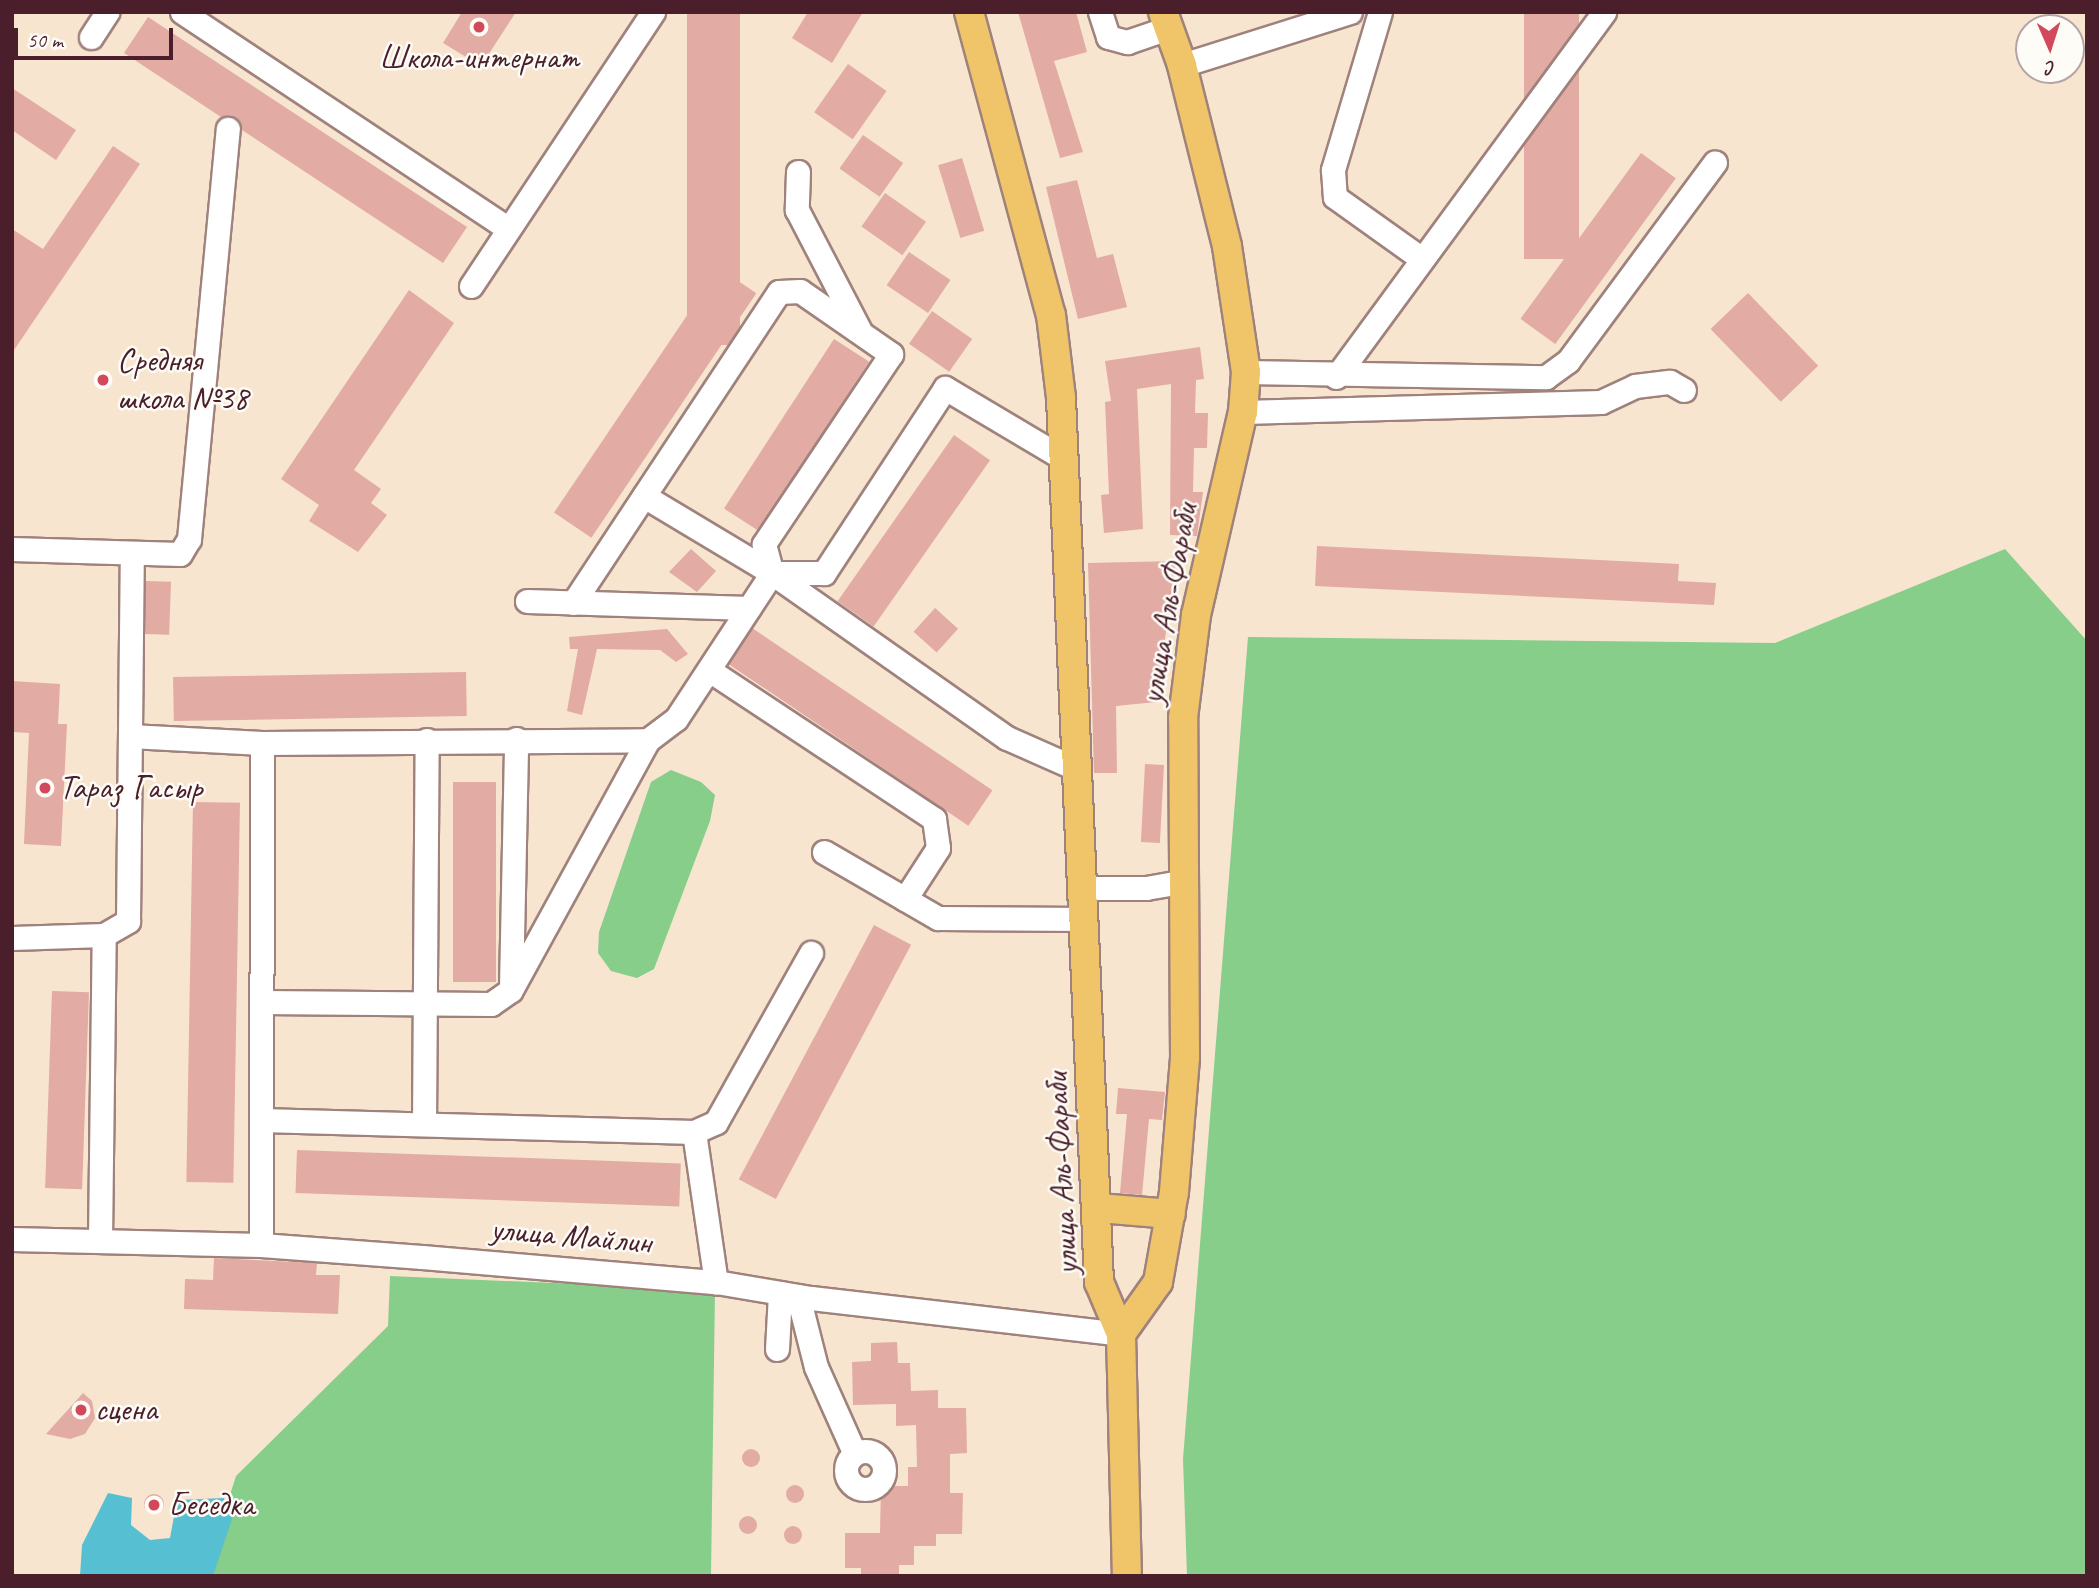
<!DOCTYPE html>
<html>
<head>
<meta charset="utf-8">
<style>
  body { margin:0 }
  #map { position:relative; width:2099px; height:1588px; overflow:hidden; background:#f7e5cf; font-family:Caveat,sans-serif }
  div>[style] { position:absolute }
  .green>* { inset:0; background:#86ce89 }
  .water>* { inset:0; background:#56bfd2 }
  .building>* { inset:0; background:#e2aba4; transform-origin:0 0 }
  .round { border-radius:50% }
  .roads { filter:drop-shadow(2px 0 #a0827d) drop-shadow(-2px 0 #a0827d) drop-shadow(0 2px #a0827d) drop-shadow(0 -2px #a0827d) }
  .minor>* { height:23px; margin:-11.5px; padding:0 11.5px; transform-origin:11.5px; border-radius:11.5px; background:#fff }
  .minor>.ring { margin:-11.5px; padding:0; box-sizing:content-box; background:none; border:23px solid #fff; border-radius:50% }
  .major>* { height:28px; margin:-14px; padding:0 14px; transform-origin:14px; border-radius:14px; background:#f0c469 }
  .dots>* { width:19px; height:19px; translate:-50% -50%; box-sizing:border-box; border:4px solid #fdfcf7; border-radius:50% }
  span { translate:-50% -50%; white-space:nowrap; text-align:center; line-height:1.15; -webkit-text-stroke:5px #fdfcf7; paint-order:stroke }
  .poi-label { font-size:33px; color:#4a1f2b }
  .left { translate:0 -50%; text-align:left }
  .street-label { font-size:33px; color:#4a1f2b }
  .frame { position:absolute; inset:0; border:14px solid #4a1f2b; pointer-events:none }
  .north { position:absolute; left:2015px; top:14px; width:70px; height:70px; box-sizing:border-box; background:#fdfcf7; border:2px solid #b5a4a5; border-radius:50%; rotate:177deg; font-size:19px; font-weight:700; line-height:28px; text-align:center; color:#4a1f2b }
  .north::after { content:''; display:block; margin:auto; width:24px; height:32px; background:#d1495b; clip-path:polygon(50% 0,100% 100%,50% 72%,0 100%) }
  .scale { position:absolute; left:14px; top:28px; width:159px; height:32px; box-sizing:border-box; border:4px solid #4a1f2b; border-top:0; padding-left:9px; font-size:21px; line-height:24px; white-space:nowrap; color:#4a1f2b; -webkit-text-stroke:5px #fdfcf7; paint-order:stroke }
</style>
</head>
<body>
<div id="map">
  <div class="green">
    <i style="clip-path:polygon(2005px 549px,2087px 641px,2087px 1576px,1187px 1576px,1183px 1459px,1248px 637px,1775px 643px)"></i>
    <i style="clip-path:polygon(671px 770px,701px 782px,715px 795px,710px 821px,654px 969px,637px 978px,611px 971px,598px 953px,599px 932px,651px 782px)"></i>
    <i style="clip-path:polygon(390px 1276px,715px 1290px,711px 1576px,204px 1576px,236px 1476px,388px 1326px)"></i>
  </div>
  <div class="water">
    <i style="clip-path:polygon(108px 1493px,132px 1498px,131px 1525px,150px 1540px,170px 1538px,177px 1500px,224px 1498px,232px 1519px,213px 1576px,80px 1576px,82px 1545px)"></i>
  </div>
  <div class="building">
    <i style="clip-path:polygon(462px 12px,516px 12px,481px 66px,443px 43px)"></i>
    <i style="left:687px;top:12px;width:53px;height:333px"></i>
    <i style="clip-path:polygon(808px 12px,863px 12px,832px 63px,792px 38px)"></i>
    <i style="clip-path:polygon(1018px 12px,1076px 12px,1087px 52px,1054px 61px,1083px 152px,1060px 158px)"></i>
    <i style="left:1524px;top:12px;width:55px;height:247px"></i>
    <i style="clip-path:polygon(148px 17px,467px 227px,443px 263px,242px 130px,236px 117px,221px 117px,124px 53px)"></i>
    <i style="left:848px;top:64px;width:47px;height:59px;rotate:35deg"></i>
    <i style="clip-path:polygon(12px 88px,76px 130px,56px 160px,12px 130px)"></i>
    <i style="left:863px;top:135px;width:49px;height:41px;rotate:35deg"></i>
    <i style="clip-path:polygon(113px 146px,140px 164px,12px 353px,12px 229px,43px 249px)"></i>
    <i style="left:1641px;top:153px;width:43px;height:205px;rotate:36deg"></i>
    <i style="left:962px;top:158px;width:76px;height:25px;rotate:73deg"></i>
    <i style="clip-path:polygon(1077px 180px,1097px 258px,1113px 254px,1127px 307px,1078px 319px,1046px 187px)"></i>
    <i style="left:885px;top:193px;width:50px;height:41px;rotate:35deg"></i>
    <i style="left:909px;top:252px;width:50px;height:40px;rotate:34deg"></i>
    <i style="left:719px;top:268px;width:45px;height:295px;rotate:34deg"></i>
    <i style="clip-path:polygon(409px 290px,454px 323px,354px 470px,381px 489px,371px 503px,387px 515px,358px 552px,309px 521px,319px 505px,281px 479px)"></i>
    <i style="left:1748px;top:293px;width:101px;height:52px;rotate:46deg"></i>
    <i style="left:932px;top:311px;width:49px;height:40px;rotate:35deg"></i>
    <i style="left:834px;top:339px;width:42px;height:202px;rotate:33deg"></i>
    <i style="clip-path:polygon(1200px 347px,1204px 379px,1196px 380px,1195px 413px,1208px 413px,1207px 448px,1194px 448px,1193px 492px,1203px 492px,1197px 536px,1170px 535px,1171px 384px,1137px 389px,1143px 529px,1104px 533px,1101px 495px,1109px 494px,1105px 402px,1111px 401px,1105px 361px)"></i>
    <i style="left:954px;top:435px;width:44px;height:203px;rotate:35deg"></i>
    <i style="clip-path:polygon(1317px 546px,1679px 564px,1678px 581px,1716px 583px,1714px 605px,1315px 586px)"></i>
    <i style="clip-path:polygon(691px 549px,716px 571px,697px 592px,669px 572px)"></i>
    <i style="clip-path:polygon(1176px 561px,1156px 702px,1116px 706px,1117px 773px,1094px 773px,1088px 563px)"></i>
    <i style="left:146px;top:581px;width:25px;height:53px;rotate:2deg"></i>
    <i style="left:935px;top:608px;width:31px;height:32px;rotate:42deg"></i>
    <i style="left:752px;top:628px;width:290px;height:43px;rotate:34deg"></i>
    <i style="clip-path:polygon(667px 629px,688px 654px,676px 662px,660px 650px,597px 649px,582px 715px,567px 711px,578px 649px,570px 649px,569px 637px)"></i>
    <i style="left:466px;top:672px;width:44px;height:293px;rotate:89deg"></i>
    <i style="clip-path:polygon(12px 681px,60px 684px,58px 724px,67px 724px,61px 846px,24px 844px,29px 733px,12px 732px)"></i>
    <i style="left:1145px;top:764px;width:19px;height:78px;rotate:3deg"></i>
    <i style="left:453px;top:782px;width:43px;height:200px"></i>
    <i style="left:193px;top:802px;width:47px;height:380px;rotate:1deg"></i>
    <i style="left:874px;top:925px;width:42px;height:288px;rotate:28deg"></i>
    <i style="left:52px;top:991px;width:37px;height:197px;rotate:2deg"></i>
    <i style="clip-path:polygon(1118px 1088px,1165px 1092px,1162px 1120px,1149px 1119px,1142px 1195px,1120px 1193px,1127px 1114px,1116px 1114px)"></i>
    <i style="left:297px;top:1150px;width:384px;height:43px;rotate:2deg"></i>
    <i style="clip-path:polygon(214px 1258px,317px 1263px,316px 1275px,340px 1275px,338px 1314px,184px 1309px,185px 1279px,213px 1280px)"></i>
    <i style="clip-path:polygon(897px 1342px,898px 1363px,910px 1363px,911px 1391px,938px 1390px,938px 1408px,966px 1408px,967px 1453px,950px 1454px,950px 1493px,963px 1493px,962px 1534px,936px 1534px,936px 1546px,914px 1546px,914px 1565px,899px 1565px,899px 1576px,861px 1576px,861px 1568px,845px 1568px,845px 1533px,880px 1533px,881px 1486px,908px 1486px,908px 1467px,917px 1467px,916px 1425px,896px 1426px,896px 1404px,853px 1405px,852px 1362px,871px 1361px,871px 1343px)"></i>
    <i style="clip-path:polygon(83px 1393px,92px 1401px,95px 1418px,85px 1434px,70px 1439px,46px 1434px)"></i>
    <i class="round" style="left:742px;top:1449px;width:18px;height:18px"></i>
    <i class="round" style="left:786px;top:1485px;width:18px;height:18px"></i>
    <i class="round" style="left:144px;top:1494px;width:20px;height:20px"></i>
    <i class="round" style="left:739px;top:1516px;width:18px;height:18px"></i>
    <i class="round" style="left:784px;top:1526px;width:18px;height:18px"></i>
  </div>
  <div class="roads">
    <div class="minor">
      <i style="left:182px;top:12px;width:392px;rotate:33.6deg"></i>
      <i style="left:1100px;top:12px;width:26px;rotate:72deg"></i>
      <i style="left:1108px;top:37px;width:20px;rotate:15deg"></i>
      <i style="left:1127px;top:42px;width:43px;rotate:-18.9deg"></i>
      <i style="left:1380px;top:12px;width:165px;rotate:106.6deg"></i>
      <i style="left:1333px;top:170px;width:27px;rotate:86deg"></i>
      <i style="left:1335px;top:197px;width:107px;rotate:35.5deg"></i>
      <i style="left:91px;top:37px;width:30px;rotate:-57deg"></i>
      <i style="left:1182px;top:65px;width:176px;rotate:-17.5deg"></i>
      <i style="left:798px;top:172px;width:38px;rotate:92deg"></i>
      <i style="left:797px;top:210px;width:136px;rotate:62.5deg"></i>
      <i style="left:471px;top:286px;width:329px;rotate:-56.4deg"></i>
      <i style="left:1246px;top:372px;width:300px;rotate:1deg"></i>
      <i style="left:1546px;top:377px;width:27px;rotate:-36deg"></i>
      <i style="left:1568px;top:361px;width:247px;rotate:-53.5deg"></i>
      <i style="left:1336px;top:377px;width:453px;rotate:-53.7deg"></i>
      <i style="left:1243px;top:412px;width:358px;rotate:-1.6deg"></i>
      <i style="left:1601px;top:402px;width:38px;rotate:-25deg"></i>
      <i style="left:1635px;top:386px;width:35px;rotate:-7deg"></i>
      <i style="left:1670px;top:382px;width:16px;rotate:30deg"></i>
      <i style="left:644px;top:496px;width:149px;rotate:31deg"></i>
      <i style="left:772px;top:573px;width:287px;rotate:35.1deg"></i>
      <i style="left:1007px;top:738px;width:77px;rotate:23.9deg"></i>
      <i style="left:12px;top:549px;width:168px;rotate:1.7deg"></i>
      <i style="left:180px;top:554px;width:17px;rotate:-59deg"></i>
      <i style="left:189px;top:539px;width:412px;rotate:-84.6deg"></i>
      <i style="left:527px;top:601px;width:222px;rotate:1.8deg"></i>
      <i style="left:573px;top:603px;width:373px;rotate:-56.5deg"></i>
      <i style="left:779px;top:292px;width:21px;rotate:-3deg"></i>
      <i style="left:800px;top:291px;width:111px;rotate:34.7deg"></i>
      <i style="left:891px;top:354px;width:229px;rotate:123.8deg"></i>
      <i style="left:764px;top:544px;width:30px;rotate:75deg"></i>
      <i style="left:709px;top:670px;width:270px;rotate:33.5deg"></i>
      <i style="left:934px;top:819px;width:29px;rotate:82deg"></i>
      <i style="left:938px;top:848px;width:61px;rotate:122.9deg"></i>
      <i style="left:130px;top:736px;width:132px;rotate:3deg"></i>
      <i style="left:262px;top:743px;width:386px;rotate:-0.4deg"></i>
      <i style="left:648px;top:740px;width:35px;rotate:-37deg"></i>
      <i style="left:676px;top:719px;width:175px;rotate:-56.7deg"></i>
      <i style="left:772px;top:573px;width:52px"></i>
      <i style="left:824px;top:573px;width:221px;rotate:-56.8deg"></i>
      <i style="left:945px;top:388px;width:137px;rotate:30.7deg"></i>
      <i style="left:824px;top:852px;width:132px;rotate:30.1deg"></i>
      <i style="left:938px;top:918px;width:147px;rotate:0.4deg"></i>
      <i style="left:1083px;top:888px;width:63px"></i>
      <i style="left:1146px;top:888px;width:40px;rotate:-10deg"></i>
      <i style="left:12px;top:938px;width:92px;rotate:-1.9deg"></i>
      <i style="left:104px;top:935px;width:28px;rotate:-30deg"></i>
      <i style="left:128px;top:921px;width:366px;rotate:-89.4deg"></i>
      <i style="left:511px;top:987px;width:248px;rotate:-88.8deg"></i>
      <i style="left:261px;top:1002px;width:230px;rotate:0.5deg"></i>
      <i style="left:491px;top:1004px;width:24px;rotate:-35deg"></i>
      <i style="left:511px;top:990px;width:285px;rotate:-61.3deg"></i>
      <i style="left:261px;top:1120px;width:433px;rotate:1.6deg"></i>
      <i style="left:694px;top:1132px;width:24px;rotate:-24deg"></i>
      <i style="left:716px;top:1122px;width:194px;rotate:-60.7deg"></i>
      <i style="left:424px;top:1124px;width:384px;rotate:-89.6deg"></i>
      <i style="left:694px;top:1132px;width:152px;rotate:81.7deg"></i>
      <i style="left:12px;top:1239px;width:249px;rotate:1.4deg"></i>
      <i style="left:261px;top:1245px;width:161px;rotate:4.3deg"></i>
      <i style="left:422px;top:1257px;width:295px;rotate:4.9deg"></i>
      <i style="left:716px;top:1282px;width:96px;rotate:9.6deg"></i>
      <i style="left:811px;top:1298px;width:312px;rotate:6.6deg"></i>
      <i style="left:100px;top:1241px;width:306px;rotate:-89.3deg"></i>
      <i style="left:261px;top:1245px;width:502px;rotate:-89.89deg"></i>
      <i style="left:798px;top:1296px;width:73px;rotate:75.8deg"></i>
      <i style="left:816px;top:1367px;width:95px;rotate:65.9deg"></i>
      <i style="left:777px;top:1349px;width:56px;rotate:-86.9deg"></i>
      <i class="ring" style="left:846px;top:1451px;width:15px;height:15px"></i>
    </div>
    <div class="major">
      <i style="left:969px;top:12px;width:314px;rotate:74.9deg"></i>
      <i style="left:1051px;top:315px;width:84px;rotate:83.1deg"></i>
      <i style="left:1061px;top:398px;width:885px;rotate:87.54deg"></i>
      <i style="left:1099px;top:1282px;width:56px;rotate:67.1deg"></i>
      <i style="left:1121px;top:1334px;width:242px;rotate:88.6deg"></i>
      <i style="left:1099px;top:1208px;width:72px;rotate:4.8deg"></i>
      <i style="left:1121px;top:1334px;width:64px;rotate:-54.6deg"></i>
      <i style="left:1158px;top:1282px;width:91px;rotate:-79.9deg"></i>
      <i style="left:1174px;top:1192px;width:135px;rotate:-85.3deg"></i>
      <i style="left:1185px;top:1057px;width:339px;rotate:-90.3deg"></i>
      <i style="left:1183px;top:718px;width:104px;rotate:-82.8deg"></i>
      <i style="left:1196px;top:615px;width:208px;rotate:-77deg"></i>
      <i style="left:1243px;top:412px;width:40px;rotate:-85.7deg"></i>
      <i style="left:1246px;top:372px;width:127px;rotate:-98.6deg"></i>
      <i style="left:1227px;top:246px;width:187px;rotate:-104deg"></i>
      <i style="left:1182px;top:65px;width:56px;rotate:-109.7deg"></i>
    </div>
  </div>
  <div class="dots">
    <i style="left:479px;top:27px;background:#d1495b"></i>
    <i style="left:103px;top:380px;background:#d1495b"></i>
    <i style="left:45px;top:788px;background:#d1495b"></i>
    <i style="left:81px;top:1410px;background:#d1495b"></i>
    <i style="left:154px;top:1505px;background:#d1495b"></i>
  </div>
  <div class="poi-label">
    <span style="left:479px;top:58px">Школа-интернат</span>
    <span class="left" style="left:117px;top:380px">Средняя<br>школа №38</span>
    <span class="left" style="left:59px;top:788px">Тараз Гасыр</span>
    <span class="left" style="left:95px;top:1410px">сцена</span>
    <span class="left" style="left:168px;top:1505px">Беседка</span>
  </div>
  <div class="street-label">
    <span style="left:1169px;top:604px;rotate:-80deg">улица Аль-Фараби</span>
    <span style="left:1062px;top:1174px;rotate:-93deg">улица Аль-Фараби</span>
    <span style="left:571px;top:1236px;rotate:5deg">улица Майлин</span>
  </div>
  <div class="frame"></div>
  <div class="north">С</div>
  <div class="scale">50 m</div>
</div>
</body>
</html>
